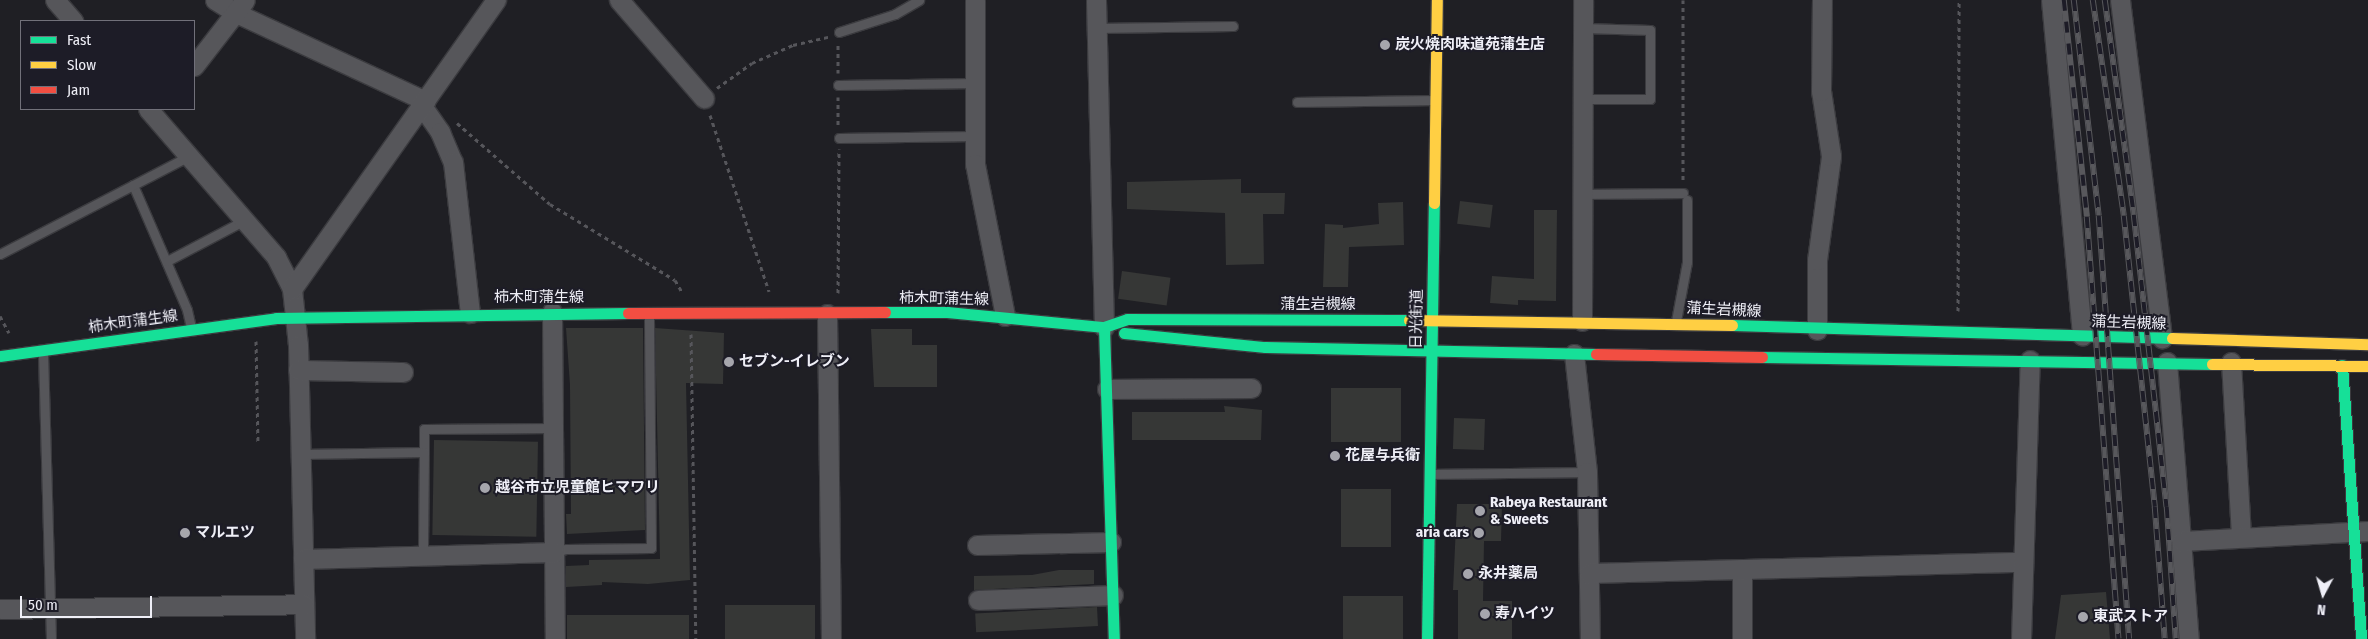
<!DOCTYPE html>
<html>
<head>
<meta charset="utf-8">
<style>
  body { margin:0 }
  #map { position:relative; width:2368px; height:639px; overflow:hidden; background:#1f1f24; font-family:"Fira Sans Condensed","Noto Sans JP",sans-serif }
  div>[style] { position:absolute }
  .building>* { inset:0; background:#363736; transform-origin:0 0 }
  .path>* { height:3px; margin-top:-1.5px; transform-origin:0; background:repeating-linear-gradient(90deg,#56565b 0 4px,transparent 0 8px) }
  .roads { filter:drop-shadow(1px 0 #3b3b3f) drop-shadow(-1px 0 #3b3b3f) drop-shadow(0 1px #3b3b3f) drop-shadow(0 -1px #3b3b3f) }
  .lane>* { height:9px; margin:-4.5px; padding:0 4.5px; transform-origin:4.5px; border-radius:4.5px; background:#56565a }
  .street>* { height:19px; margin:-9.5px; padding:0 9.5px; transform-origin:9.5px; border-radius:9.5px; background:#56565a }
  .fast>* { height:11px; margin:-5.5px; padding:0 5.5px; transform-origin:5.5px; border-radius:5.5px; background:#16e098 }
  .slow>* { height:11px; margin:-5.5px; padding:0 5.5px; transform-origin:5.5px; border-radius:5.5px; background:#ffcf43 }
  .jam>* { height:11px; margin:-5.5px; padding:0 5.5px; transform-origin:5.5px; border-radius:5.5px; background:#f24e42 }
  .rail>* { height:5.5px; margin-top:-2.75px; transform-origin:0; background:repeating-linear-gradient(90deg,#1d1c27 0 11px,#58585c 0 22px); box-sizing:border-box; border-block:1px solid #58585c }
  .dots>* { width:14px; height:14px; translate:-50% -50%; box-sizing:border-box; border:2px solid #1d1c27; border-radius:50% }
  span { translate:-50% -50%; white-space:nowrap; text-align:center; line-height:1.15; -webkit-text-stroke:4px #1d1c27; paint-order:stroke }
  .poi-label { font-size:15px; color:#efeff7; font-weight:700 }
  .left { translate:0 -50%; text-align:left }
  .right { translate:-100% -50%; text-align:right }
  .street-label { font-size:15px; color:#efeff7 }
  .legend { position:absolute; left:20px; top:20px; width:175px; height:90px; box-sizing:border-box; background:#1d1c27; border:1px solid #71707a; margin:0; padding:6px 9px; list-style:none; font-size:15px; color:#efeff7 }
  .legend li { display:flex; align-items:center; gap:10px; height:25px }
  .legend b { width:25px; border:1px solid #71707a }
  .north { position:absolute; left:2298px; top:569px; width:50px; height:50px; -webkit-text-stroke:4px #1d1c27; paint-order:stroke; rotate:186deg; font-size:14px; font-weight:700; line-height:20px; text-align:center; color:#efeff7 }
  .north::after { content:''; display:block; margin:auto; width:18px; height:22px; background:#efeff7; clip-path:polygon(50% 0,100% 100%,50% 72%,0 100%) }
  .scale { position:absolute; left:20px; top:596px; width:132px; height:22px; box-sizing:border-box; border:2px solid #efeff7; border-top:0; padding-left:6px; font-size:15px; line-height:18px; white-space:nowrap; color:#efeff7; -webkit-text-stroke:4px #1d1c27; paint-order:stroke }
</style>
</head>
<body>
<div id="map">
  <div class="building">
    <i style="clip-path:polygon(1241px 179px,1241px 193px,1285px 193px,1284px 214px,1263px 214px,1264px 264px,1226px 265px,1225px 213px,1127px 209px,1127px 182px)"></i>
    <i style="left:1460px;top:201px;width:33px;height:23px;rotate:7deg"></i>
    <i style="clip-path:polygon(1403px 202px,1404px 245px,1349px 247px,1348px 287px,1323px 287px,1325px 224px,1343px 225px,1343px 228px,1379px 224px,1378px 203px)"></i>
    <i style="clip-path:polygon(1534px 210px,1557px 210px,1556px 301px,1518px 300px,1518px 305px,1490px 303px,1492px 276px,1534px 279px)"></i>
    <i style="left:1122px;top:271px;width:49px;height:28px;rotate:8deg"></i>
    <i style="clip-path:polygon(566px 328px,643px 328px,645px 530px,567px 534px,566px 514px,571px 514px,570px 385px)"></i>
    <i style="clip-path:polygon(655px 328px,724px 333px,723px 384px,686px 383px,690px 580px,648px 584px,602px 582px,602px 585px,566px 587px,566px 566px,589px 565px,589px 560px,660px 559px)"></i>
    <i style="clip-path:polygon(871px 329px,912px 329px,912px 345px,937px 345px,937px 387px,874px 387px)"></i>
    <i style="left:1331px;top:388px;width:70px;height:54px"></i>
    <i style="clip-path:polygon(1224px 406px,1262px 410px,1261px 440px,1132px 440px,1132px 412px,1225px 412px)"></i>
    <i style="left:1454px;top:418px;width:31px;height:31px;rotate:2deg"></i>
    <i style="left:434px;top:440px;width:104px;height:95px;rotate:1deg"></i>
    <i style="left:1341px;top:489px;width:50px;height:58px"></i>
    <i style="clip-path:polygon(1457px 504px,1502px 504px,1501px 541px,1484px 541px,1483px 601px,1512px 601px,1512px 639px,1458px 639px,1458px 590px,1453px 590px)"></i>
    <i style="clip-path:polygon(1059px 570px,1094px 570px,1094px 584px,974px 590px,974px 576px,1032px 575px)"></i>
    <i style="clip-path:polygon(2106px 592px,2110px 639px,2055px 639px,2061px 595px)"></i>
    <i style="left:1343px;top:596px;width:60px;height:43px"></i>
    <i style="left:815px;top:605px;width:34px;height:90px;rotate:90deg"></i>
    <i style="left:1097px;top:607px;width:19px;height:122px;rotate:87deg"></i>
    <i style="left:689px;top:615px;width:24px;height:122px;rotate:90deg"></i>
  </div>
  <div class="path">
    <i style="left:1683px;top:0;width:180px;rotate:90deg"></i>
    <i style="left:838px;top:73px;width:29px;rotate:-90deg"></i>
    <i style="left:717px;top:88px;width:43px;rotate:-35.5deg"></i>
    <i style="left:752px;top:63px;width:45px;rotate:-23.7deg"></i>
    <i style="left:793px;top:45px;width:36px;rotate:-13deg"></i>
    <i style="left:838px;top:97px;width:28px;rotate:90deg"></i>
    <i style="left:710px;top:115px;width:186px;rotate:71.5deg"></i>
    <i style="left:457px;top:123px;width:123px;rotate:41.1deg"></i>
    <i style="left:550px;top:204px;width:146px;rotate:31.3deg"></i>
    <i style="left:675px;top:280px;width:14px;rotate:60deg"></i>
    <i style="left:838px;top:293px;width:144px;rotate:-89.6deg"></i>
    <i style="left:1958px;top:311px;width:311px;rotate:-89.8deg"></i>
    <i style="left:0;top:316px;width:19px;rotate:62deg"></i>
    <i style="left:691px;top:334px;width:305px;rotate:89.1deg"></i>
    <i style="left:256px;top:341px;width:101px;rotate:88.9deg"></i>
  </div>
  <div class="roads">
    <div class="lane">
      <i style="left:1097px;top:28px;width:136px;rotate:-0.8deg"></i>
      <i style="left:839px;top:32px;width:59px;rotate:-17.8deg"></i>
      <i style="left:895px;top:14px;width:28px;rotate:-30deg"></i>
      <i style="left:838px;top:85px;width:137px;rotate:-0.8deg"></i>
      <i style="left:1582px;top:99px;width:68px"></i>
      <i style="left:1650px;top:99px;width:69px;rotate:-90deg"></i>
      <i style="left:1650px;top:30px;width:67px;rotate:-178.3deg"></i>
      <i style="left:1297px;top:102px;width:135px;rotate:-0.8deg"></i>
      <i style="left:839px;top:138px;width:135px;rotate:-0.8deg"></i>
      <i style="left:133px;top:185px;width:136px;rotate:66.6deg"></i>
      <i style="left:187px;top:310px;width:18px;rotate:77deg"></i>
      <i style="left:1582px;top:194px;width:101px;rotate:-0.6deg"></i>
      <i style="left:0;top:254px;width:213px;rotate:-27.4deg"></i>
      <i style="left:167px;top:261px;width:88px;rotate:-27.7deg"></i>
      <i style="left:1676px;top:321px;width:60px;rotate:-79.4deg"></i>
      <i style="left:1687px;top:262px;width:62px;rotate:-90deg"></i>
      <i style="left:43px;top:353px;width:286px;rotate:88.4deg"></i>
      <i style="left:424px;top:452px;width:23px;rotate:-90deg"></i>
      <i style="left:424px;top:429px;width:129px;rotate:-0.4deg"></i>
      <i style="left:300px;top:454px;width:124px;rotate:-0.9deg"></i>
      <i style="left:424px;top:452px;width:104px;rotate:90.6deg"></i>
      <i style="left:1432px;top:474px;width:155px;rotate:-0.7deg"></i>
      <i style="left:554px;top:552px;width:12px;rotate:-14deg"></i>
      <i style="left:566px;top:549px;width:85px;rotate:-0.7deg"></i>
      <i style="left:651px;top:548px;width:232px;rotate:-90.5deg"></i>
    </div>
    <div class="street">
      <i style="left:55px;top:0;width:28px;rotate:49deg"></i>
      <i style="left:215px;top:0;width:25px;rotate:32deg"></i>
      <i style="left:236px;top:13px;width:209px;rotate:24.9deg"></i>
      <i style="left:619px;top:0;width:130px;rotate:49.1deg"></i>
      <i style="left:975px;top:0;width:164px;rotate:90deg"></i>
      <i style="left:975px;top:164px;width:155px;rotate:78.8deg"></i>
      <i style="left:1096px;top:0;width:327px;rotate:88.6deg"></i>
      <i style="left:2051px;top:0;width:337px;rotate:84.7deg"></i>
      <i style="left:2120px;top:0;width:341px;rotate:82.9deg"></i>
      <i style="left:194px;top:66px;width:83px;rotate:-52.3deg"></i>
      <i style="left:422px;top:106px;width:32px;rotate:55deg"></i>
      <i style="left:440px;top:132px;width:33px;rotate:67deg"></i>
      <i style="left:453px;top:162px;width:152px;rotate:83.6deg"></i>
      <i style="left:148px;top:109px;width:196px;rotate:49.1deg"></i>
      <i style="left:276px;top:257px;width:36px;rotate:63deg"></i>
      <i style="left:292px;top:289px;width:56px;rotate:83.9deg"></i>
      <i style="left:298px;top:345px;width:294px;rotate:88.6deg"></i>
      <i style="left:292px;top:289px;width:354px;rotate:-54.8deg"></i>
      <i style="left:552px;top:312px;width:327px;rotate:89.5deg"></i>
      <i style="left:827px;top:314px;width:325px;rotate:89.3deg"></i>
      <i style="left:1582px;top:321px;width:321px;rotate:-89.8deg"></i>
      <i style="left:1817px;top:330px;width:70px;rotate:-90deg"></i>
      <i style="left:1817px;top:260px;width:105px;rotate:-82.3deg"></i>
      <i style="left:1831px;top:156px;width:66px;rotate:-98.7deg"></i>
      <i style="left:1821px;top:91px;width:91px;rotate:-89.4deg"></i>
      <i style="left:1574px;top:354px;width:119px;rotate:83.7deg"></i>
      <i style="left:1587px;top:472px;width:167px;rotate:89deg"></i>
      <i style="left:2167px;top:362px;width:278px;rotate:85.5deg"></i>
      <i style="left:2231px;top:362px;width:174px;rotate:86.7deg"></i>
      <i style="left:298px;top:370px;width:105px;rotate:1.1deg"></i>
      <i style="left:1107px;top:389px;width:144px;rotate:-0.4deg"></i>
      <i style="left:2182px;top:541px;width:186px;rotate:-3.1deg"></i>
      <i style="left:977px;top:545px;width:134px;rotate:-1.3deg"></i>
      <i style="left:303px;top:559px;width:251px;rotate:-1.6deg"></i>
      <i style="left:1742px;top:569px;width:70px;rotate:90deg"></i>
      <i style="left:1589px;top:573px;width:434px;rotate:-1.5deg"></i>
      <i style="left:978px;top:600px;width:135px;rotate:-2.1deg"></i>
      <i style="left:0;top:609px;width:304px;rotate:-0.9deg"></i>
      <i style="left:2021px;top:639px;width:279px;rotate:-88.2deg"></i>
    </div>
    <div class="fast">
      <i style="left:885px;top:312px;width:62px"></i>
      <i style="left:947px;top:312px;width:158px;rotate:5.5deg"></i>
      <i style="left:1104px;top:327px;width:24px;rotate:-19deg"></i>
      <i style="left:1127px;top:319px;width:282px;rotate:0.2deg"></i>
      <i style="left:1732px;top:325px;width:440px;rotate:1.7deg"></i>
      <i style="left:1104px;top:327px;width:312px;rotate:88.2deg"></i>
      <i style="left:1124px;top:333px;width:142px;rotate:5.7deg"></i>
      <i style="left:1265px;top:347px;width:331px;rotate:1.2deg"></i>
      <i style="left:0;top:356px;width:279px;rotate:-7.8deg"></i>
      <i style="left:276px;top:318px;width:352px;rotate:-0.8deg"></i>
      <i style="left:1762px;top:357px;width:450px;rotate:0.9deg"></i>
      <i style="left:2342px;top:365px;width:275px;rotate:86deg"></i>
      <i style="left:1427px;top:639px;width:436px;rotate:-89.1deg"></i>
    </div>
    <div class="slow">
      <i style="left:1434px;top:203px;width:203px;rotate:-89.2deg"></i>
      <i style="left:1409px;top:320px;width:323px;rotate:0.9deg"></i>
      <i style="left:2172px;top:338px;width:196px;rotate:1.8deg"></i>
      <i style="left:2212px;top:364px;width:156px;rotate:0.7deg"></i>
    </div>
    <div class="jam">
      <i style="left:628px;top:313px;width:257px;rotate:-0.2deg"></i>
      <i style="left:1596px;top:354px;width:166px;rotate:1deg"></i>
    </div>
  </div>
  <div class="rail">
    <i style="left:2064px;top:0;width:218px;rotate:83.9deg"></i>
    <i style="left:2087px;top:217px;width:423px;rotate:85.7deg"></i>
    <i style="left:2074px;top:0;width:217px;rotate:83.4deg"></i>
    <i style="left:2099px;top:216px;width:424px;rotate:85.9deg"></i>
    <i style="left:2093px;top:0;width:218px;rotate:81.8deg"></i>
    <i style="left:2124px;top:216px;width:293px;rotate:83.9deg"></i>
    <i style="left:2155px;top:507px;width:132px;rotate:85.7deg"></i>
    <i style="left:2105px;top:0;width:217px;rotate:82.3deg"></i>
    <i style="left:2134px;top:215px;width:294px;rotate:83.6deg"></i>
    <i style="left:2167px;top:507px;width:132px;rotate:86.1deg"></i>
  </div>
  <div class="dots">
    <i style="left:1385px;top:45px;background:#a6a6ad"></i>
    <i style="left:729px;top:362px;background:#a6a6ad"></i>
    <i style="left:1335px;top:456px;background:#a6a6ad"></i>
    <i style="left:485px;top:488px;background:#a6a6ad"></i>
    <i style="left:1480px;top:511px;background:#a6a6ad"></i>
    <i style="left:185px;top:533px;background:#a6a6ad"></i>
    <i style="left:1479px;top:533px;background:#a6a6ad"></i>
    <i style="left:1468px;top:574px;background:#a6a6ad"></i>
    <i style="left:1485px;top:614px;background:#a6a6ad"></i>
    <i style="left:2083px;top:617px;background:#a6a6ad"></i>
  </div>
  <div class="poi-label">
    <span class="left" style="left:1395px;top:45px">炭火焼肉味道苑蒲生店</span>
    <span class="left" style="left:739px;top:362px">セブン-イレブン</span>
    <span class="left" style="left:1345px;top:456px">花屋与兵衛</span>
    <span class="left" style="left:495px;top:488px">越谷市立児童館ヒマワリ</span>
    <span class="left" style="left:1490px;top:511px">Rabeya Restaurant<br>&amp; Sweets</span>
    <span class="left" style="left:195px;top:533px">マルエツ</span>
    <span class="right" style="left:1469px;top:533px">aria cars</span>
    <span class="left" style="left:1478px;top:574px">永井薬局</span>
    <span class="left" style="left:1495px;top:614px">寿ハイツ</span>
    <span class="left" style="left:2093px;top:617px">東武ストア</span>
  </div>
  <div class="street-label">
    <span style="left:539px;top:298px">柿木町蒲生線</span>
    <span style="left:944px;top:299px;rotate:1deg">柿木町蒲生線</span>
    <span style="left:1318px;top:305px">蒲生岩槻線</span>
    <span style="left:1724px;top:310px;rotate:3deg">蒲生岩槻線</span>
    <span style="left:1417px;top:319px;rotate:-89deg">日光街道</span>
    <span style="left:133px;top:322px;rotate:-8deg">柿木町蒲生線</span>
    <span style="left:2129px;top:323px;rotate:2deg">蒲生岩槻線</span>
  </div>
  <ul class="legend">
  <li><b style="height:6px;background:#16e098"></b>Fast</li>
  <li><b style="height:6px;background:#ffcf43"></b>Slow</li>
  <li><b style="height:6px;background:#f24e42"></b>Jam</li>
  </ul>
  <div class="north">N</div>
  <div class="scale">50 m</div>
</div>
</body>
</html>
